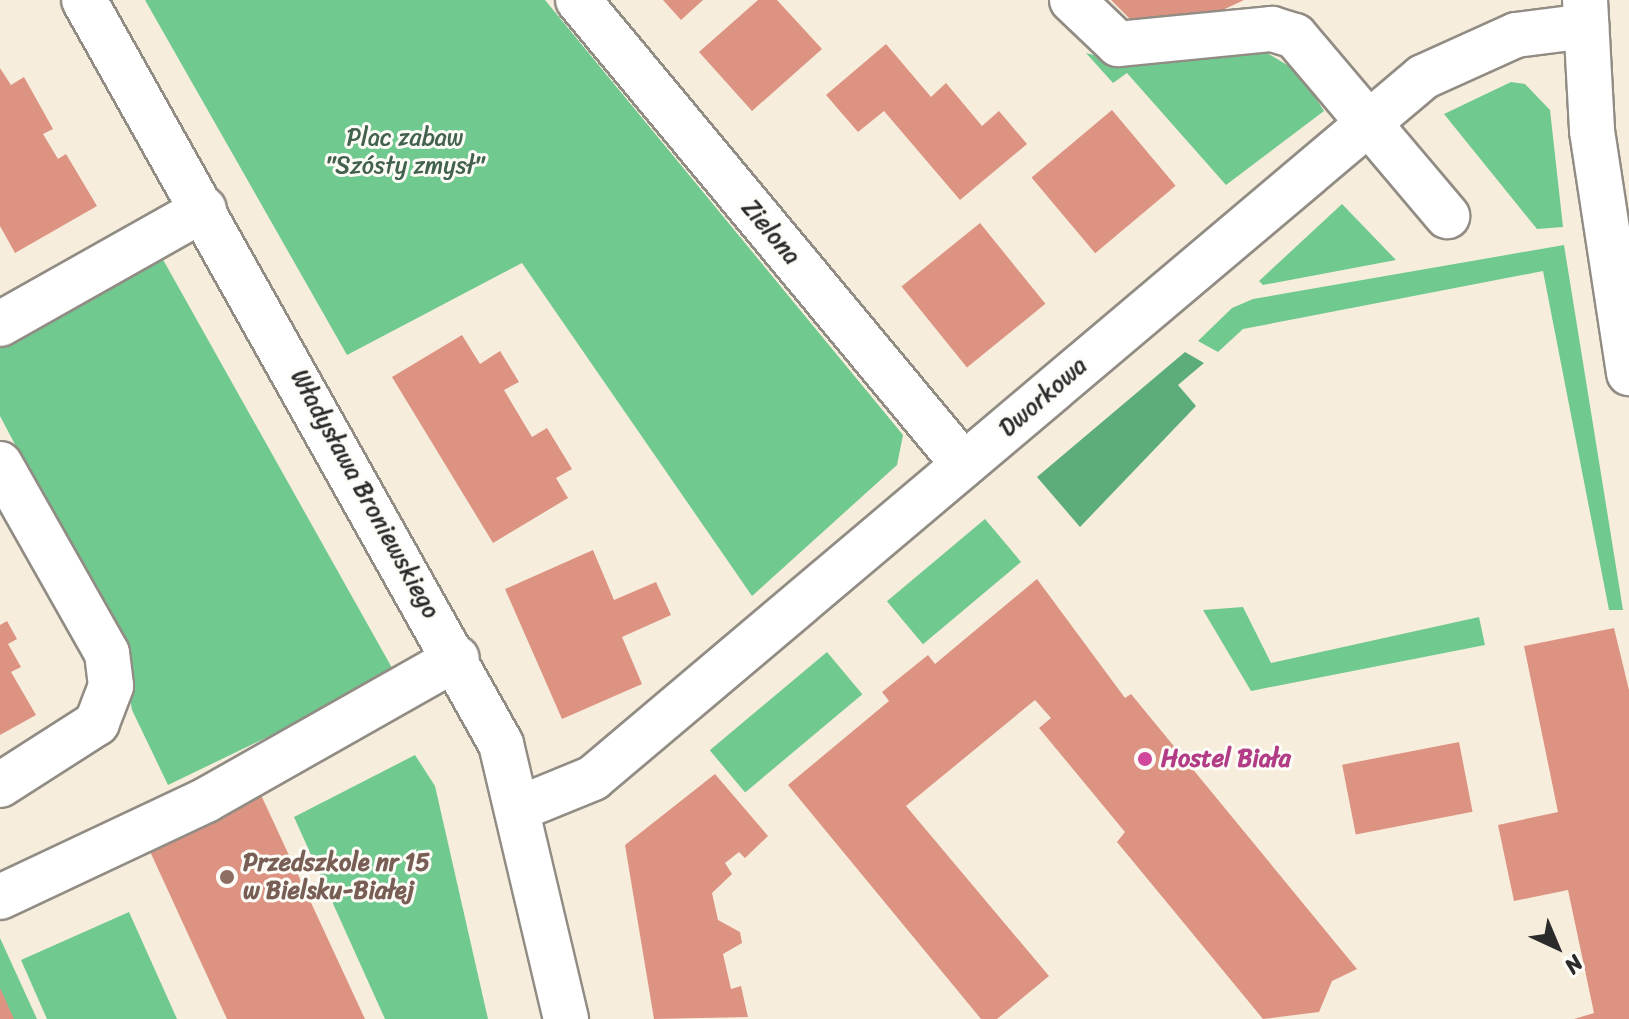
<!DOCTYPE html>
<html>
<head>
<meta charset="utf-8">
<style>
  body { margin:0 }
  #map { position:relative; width:1629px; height:1019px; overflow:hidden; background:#f7eddc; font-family:Sriracha,sans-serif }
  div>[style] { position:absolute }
  .green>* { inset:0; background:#70c98f; transform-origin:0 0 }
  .forest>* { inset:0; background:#5cad7a }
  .building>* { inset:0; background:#dd9382; transform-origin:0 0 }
  .roads { filter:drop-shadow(2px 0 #918c84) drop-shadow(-2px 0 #918c84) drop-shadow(0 2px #918c84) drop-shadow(0 -2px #918c84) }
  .minor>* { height:44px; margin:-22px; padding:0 22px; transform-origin:22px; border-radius:22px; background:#fff }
  .dots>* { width:22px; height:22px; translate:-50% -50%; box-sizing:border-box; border:4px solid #fdfcf7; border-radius:50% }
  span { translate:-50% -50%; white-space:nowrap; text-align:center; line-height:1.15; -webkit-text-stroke:6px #fdfcf7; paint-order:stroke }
  .park-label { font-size:24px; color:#43624e }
  .street-label { font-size:24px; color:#2b2b2b }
  .hotel-label { font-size:24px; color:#b23c85; font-weight:700 }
  .left { translate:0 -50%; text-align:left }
  .education-label { font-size:24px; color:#785e54; font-weight:700 }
  .north { position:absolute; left:1517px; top:907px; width:80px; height:80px; -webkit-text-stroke:6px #fdfcf7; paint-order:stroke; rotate:136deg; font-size:22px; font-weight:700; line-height:32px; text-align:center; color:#2b2b2b }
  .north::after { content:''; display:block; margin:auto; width:28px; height:36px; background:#2b2b2b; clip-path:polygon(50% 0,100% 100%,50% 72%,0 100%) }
</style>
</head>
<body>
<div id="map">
  <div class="green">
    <i style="clip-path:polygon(145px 0,545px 0,903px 435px,897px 465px,752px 596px,522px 263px,347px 355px)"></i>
    <i style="clip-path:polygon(1262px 50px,1299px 72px,1324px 111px,1226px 185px,1127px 73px,1113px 83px,1086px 53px,1130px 65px)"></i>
    <i style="clip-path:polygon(1511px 82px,1525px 84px,1550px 110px,1563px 227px,1537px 229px,1444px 114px)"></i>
    <i style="clip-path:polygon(1342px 204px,1396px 260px,1263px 285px,1259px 281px)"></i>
    <i style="clip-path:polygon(1564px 245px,1623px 610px,1609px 610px,1543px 271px,1243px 329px,1218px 352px,1198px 341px,1232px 308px,1253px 299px)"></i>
    <i style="clip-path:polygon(161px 256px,396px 675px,168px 785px,132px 710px,121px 646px,0 416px,0 340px)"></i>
    <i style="left:985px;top:519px;width:56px;height:128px;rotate:50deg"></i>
    <i style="clip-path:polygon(1243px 607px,1271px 663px,1479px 617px,1485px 645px,1251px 691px,1203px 610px)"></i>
    <i style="left:827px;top:652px;width:55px;height:153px;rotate:50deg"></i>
    <i style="clip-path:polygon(415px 755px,435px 786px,488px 1019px,385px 1019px,294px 817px)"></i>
    <i style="clip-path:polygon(129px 912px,177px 1019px,47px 1019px,21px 960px)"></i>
    <i style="clip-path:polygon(0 938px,37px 1019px,0 1019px)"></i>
  </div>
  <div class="forest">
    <i style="clip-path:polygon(1185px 352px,1204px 363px,1178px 385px,1196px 406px,1080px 527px,1037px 477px)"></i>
  </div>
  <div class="building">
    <i style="clip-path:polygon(663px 0,703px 0,681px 20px)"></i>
    <i style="clip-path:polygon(758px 0,777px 0,822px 49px,752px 111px,699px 52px)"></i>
    <i style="clip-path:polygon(1111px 0,1244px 0,1212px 15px,1132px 21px)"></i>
    <i style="clip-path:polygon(886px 44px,931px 97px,946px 83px,982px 126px,999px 111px,1027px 144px,960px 200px,884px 111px,858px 132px,826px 95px)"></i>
    <i style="clip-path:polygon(0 68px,11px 85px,24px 77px,53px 129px,43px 134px,58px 159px,66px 154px,97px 206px,15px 253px,0 226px)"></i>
    <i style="left:1112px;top:110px;width:99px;height:105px;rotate:50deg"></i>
    <i style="left:980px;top:223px;width:104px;height:101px;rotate:51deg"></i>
    <i style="clip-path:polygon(462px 335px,480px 364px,500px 351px,519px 382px,504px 390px,532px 437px,547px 428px,572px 469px,556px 478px,568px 498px,493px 543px,392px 377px)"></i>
    <i style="clip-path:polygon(593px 550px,614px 600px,656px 582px,671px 615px,622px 637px,642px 684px,562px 719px,505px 589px)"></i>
    <i style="clip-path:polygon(1037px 579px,1125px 698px,1131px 694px,1357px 969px,1332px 981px,1319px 1012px,1263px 1019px,1117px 842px,1125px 832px,1039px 728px,1051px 718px,1035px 700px,906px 806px,1049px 976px,997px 1019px,981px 1019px,788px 785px,889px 701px,882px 692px,928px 655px,935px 664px)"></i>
    <i style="clip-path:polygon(7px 621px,17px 639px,8px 644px,21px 667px,11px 672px,36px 715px,0 735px,0 625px)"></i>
    <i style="clip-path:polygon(1614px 628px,1629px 690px,1629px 1019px,1574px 1019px,1594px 1013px,1568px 890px,1514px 901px,1498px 825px,1558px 812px,1524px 646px)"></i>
    <i style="left:1459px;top:742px;width:71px;height:119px;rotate:79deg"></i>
    <i style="clip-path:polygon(715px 774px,768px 836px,745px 858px,739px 852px,725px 863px,732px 874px,712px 893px,718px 920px,740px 932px,742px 943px,723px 954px,731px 989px,741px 986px,748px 1017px,654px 1019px,625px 845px)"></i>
    <i style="clip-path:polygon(261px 795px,365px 1019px,227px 1019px,148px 847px)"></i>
    <i style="clip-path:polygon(0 988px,14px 1019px,0 1019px)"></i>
  </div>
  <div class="roads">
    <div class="minor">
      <i style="left:84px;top:0;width:853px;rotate:60.73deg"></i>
      <i style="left:501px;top:744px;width:283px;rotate:76.7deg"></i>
      <i style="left:578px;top:0;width:604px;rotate:50.3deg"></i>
      <i style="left:1072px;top:0;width:64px;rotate:43.7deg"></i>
      <i style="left:1118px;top:44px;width:155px;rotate:-5.6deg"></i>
      <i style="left:1272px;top:29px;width:24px;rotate:17deg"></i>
      <i style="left:1295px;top:36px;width:236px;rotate:49.8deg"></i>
      <i style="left:1585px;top:0;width:131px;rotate:86.9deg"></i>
      <i style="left:1592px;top:131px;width:245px;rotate:81.3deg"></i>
      <i style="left:0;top:324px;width:234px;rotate:-29.4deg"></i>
      <i style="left:0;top:464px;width:217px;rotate:60.5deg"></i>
      <i style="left:107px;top:653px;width:33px;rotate:83deg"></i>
      <i style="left:111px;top:686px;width:40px;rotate:111deg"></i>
      <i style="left:97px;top:723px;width:115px;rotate:147.4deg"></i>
      <i style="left:520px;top:808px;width:79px;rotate:-22.3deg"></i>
      <i style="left:593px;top:778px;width:1086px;rotate:-40.18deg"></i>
      <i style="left:1423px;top:77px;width:102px;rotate:-24.3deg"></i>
      <i style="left:1516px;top:35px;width:71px;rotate:-7.3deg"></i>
      <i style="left:0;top:897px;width:228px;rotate:-25.2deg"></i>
      <i style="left:206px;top:800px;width:288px;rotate:-29.5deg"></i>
    </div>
  </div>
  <div class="dots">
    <i style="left:1145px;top:759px;background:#d1479c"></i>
    <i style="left:227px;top:877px;background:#8d6e63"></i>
  </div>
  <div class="park-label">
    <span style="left:405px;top:152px">Plac zabaw<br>"Szósty zmysł"</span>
  </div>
  <div class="street-label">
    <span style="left:771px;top:232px;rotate:50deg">Zielona</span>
    <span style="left:1043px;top:397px;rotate:-41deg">Dworkowa</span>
    <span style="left:365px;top:494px;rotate:61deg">Władysława Broniewskiego</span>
  </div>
  <div class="hotel-label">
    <span class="left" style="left:1161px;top:759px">Hostel Biała</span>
  </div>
  <div class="education-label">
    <span class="left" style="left:243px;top:877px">Przedszkole nr 15<br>w Bielsku-Białej</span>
  </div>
  <div class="north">N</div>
</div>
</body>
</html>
